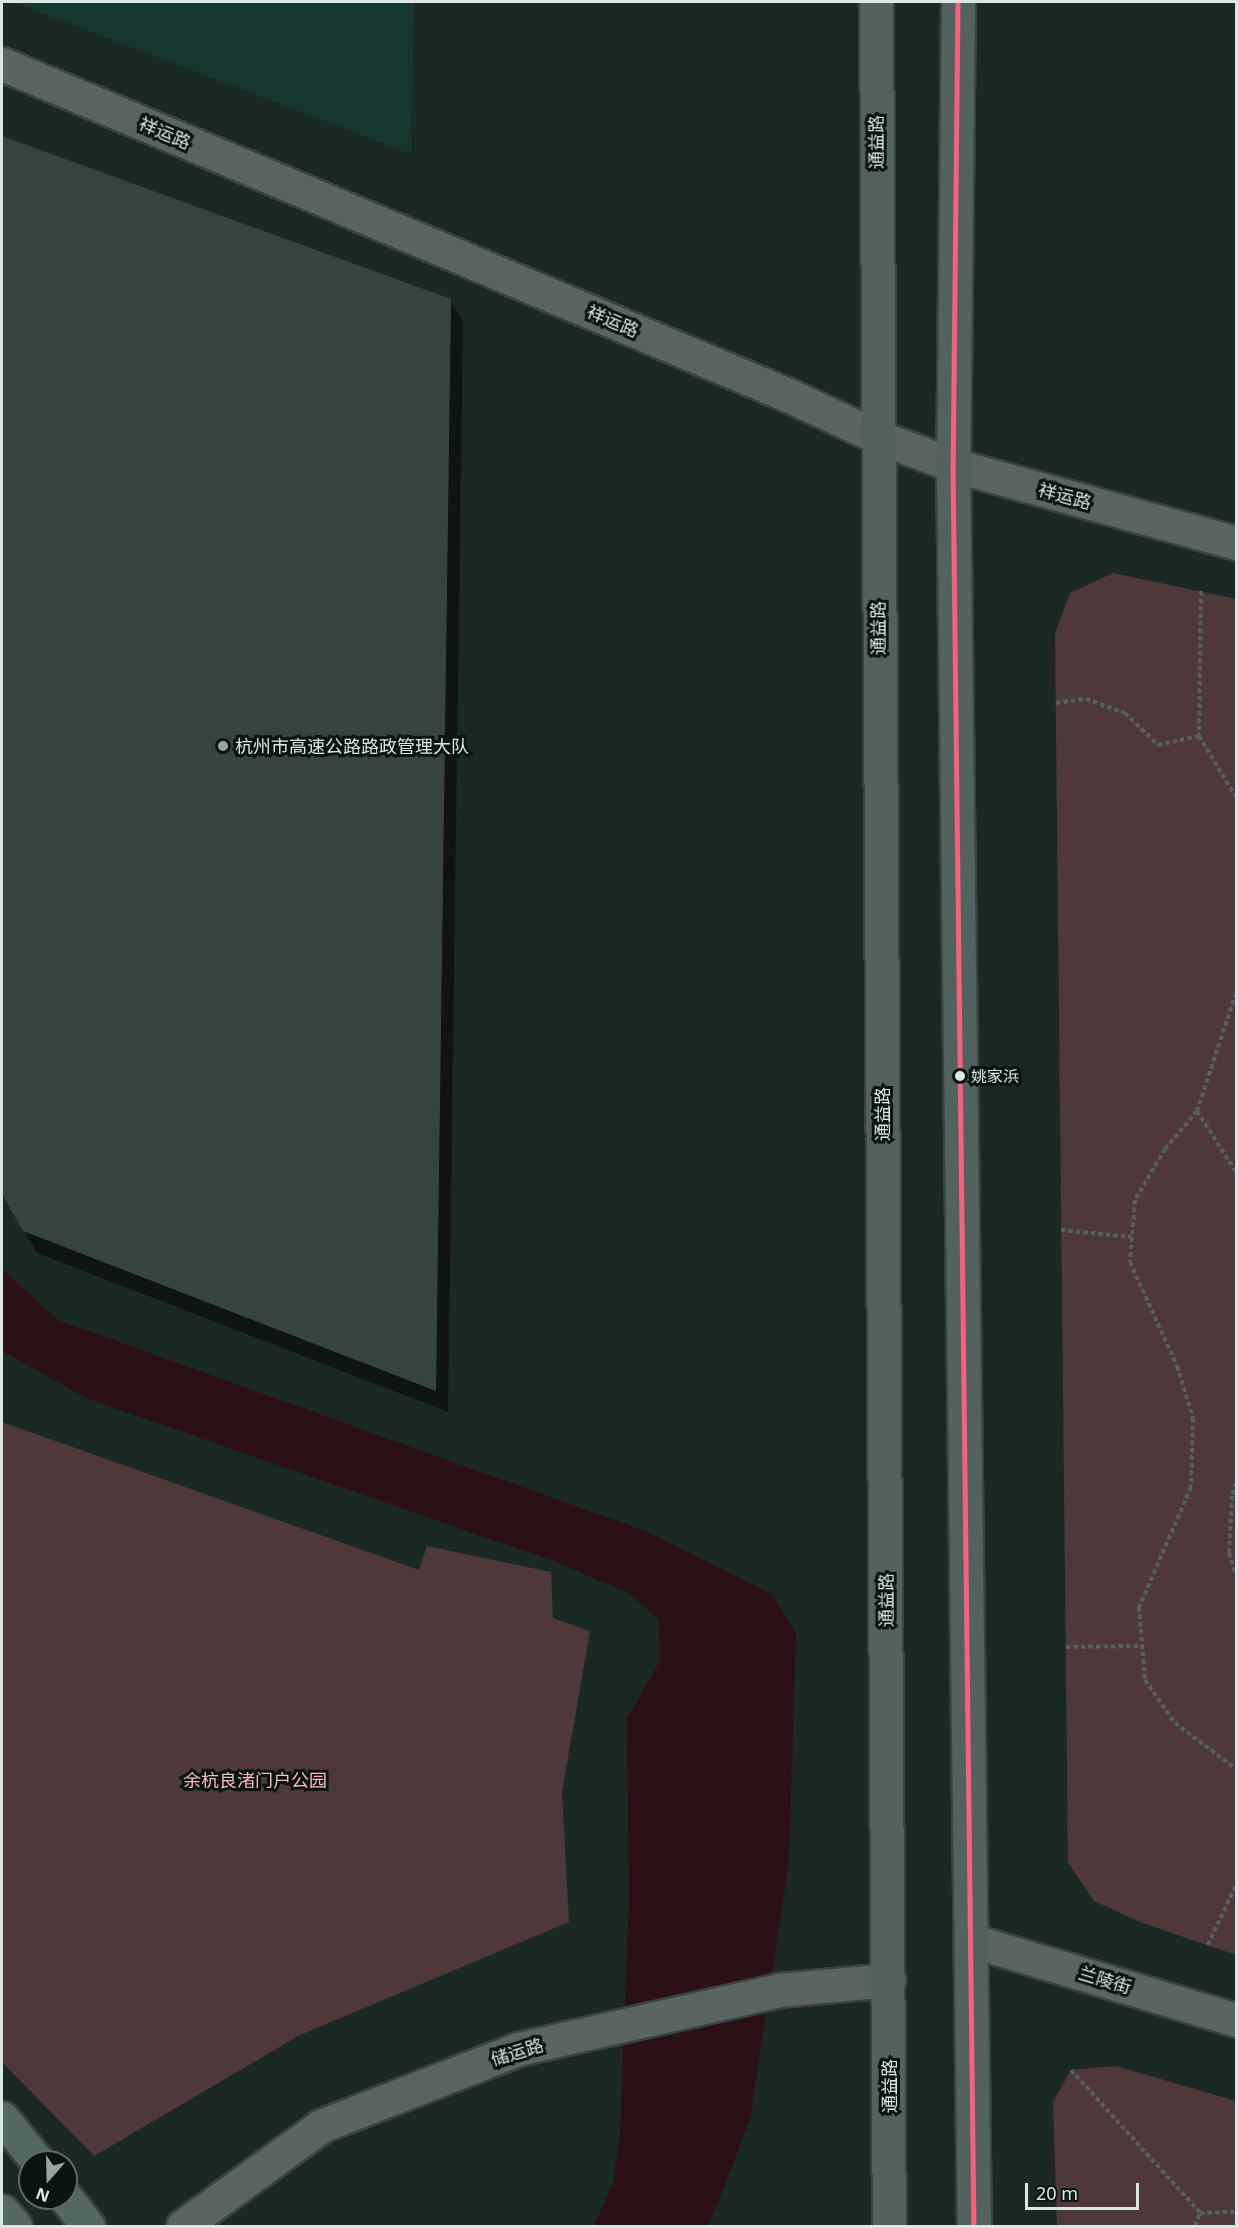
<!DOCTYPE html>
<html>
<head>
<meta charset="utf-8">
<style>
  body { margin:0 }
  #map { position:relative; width:1238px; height:2228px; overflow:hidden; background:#1b2925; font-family:"Noto Sans","Noto Sans SC",sans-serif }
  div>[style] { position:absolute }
  .built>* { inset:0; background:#16372f }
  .green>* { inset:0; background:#4f3839 }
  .water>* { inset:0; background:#2b1115 }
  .shadow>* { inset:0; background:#0007 }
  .building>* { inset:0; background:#364441 }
  .path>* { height:4px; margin-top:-2px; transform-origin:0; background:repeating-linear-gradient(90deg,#56605d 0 4.5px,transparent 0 7.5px) }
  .roads { filter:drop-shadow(2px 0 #384441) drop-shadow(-2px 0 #384441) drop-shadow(0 2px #384441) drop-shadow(0 -2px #384441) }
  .minor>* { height:33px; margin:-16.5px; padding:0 16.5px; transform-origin:16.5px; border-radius:16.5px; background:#5a6461 }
  .major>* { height:33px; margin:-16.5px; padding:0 16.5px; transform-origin:16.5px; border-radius:16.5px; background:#52635f }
  .highway>* { height:33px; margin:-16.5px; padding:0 16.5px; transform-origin:16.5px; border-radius:16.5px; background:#546762 }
  .bus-1>* { height:4.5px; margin:-2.25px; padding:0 2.25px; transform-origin:2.25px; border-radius:2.25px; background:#f8607d }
  .dots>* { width:16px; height:16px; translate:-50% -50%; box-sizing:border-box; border:3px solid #0a1412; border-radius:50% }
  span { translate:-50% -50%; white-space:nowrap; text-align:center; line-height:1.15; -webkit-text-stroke:6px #0a1412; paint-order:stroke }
  .bus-label { font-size:16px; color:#d9e8e3 }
  .left { translate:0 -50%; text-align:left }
  .street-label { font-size:18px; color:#d9e8e3 }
  .poi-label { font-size:18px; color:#d9e8e3 }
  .park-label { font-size:18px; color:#fdb8bd }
  .frame { position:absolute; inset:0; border:3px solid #d9e8e3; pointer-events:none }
  .north { position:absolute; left:18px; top:2150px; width:60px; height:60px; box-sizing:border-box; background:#0a1412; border:2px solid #5d6966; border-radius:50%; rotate:200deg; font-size:16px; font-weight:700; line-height:24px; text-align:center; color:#d9e8e3 }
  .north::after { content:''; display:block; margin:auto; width:21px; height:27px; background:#96a5a0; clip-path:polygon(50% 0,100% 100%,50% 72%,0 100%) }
  .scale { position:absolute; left:1025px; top:2183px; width:114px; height:27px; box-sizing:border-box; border:3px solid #d9e8e3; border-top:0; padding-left:8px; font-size:18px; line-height:21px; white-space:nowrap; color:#d9e8e3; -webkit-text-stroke:4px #0a1412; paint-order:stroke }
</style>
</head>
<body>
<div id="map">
  <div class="built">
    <i style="clip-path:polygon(13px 2px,414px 2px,411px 154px)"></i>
  </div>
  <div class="green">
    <i style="clip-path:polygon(1113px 573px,1236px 599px,1236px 1955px,1140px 1922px,1094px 1901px,1068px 1863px,1055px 634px,1070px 593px)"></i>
    <i style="clip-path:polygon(2px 1422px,419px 1570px,427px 1546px,551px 1572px,553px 1618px,590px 1631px,562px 1792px,569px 1922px,300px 2035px,94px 2156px,2px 2062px)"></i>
    <i style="clip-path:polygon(1116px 2066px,1236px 2101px,1236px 2226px,1057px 2226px,1053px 2102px,1071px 2070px)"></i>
  </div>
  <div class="water">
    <i style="clip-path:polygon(2px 1269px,58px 1320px,648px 1532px,772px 1594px,796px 1634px,789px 1862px,750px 2119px,709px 2226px,594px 2226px,613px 2182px,620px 2132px,629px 1898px,627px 1718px,660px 1661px,659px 1620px,628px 1593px,556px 1562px,88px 1399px,2px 1351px)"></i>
  </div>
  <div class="shadow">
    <i style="clip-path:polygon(2px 138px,450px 300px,463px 322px,448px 1412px,37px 1253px,2px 1192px)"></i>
  </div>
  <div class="building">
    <i style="clip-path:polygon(2px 136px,451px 299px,436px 1391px,23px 1231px,2px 1194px)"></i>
  </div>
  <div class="path">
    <i style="left:1201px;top:591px;width:145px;rotate:90.8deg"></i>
    <i style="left:1199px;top:736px;width:71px;rotate:58.8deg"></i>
    <i style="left:1056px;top:703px;width:30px;rotate:-8deg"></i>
    <i style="left:1086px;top:699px;width:41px;rotate:19.7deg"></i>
    <i style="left:1125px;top:713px;width:46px;rotate:44.1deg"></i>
    <i style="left:1158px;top:745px;width:42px;rotate:-12.4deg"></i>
    <i style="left:1236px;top:993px;width:124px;rotate:108.3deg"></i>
    <i style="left:1197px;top:1111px;width:50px;rotate:130.1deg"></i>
    <i style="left:1165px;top:1149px;width:59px;rotate:120.5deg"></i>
    <i style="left:1135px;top:1200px;width:62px;rotate:94.6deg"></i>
    <i style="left:1130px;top:1262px;width:114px;rotate:65.7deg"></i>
    <i style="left:1177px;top:1366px;width:54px;rotate:72.9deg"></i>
    <i style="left:1193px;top:1418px;width:69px;rotate:91.7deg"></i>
    <i style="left:1191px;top:1487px;width:131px;rotate:113.4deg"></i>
    <i style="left:1139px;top:1607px;width:73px;rotate:85.3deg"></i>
    <i style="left:1145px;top:1680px;width:52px;rotate:55.1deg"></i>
    <i style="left:1175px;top:1723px;width:76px;rotate:37deg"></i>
    <i style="left:1197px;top:1111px;width:72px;rotate:57.4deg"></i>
    <i style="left:1061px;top:1230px;width:71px;rotate:5.6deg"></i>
    <i style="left:1236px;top:1483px;width:14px;rotate:107deg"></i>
    <i style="left:1232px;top:1496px;width:57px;rotate:93deg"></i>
    <i style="left:1229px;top:1553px;width:22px;rotate:72deg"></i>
    <i style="left:1066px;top:1647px;width:76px;rotate:-0.8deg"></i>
    <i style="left:1208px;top:1945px;width:66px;rotate:-65deg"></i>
    <i style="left:1071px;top:2070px;width:193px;rotate:47.9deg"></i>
    <i style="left:1195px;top:2226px;width:14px;rotate:-69deg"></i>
    <i style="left:1200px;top:2213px;width:36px;rotate:-2deg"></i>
  </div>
  <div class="roads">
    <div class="minor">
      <i style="left:2px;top:64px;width:853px;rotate:22.84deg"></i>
      <i style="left:788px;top:395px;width:97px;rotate:25deg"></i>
      <i style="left:876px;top:436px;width:82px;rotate:20.6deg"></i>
      <i style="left:953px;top:465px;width:294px;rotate:15.4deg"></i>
      <i style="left:973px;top:1941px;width:275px;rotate:16.7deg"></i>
      <i style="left:183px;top:2226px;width:170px;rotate:-35.9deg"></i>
      <i style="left:321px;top:2126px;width:212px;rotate:-21.3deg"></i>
      <i style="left:518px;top:2049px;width:268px;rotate:-12.7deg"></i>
      <i style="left:779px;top:1990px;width:110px;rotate:-5.2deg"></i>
    </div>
    <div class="major">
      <i style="left:876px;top:2px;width:2224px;rotate:89.67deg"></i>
      <i style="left:958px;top:2px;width:463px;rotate:90.6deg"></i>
      <i style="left:953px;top:465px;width:1761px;rotate:89.32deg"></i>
    </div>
    <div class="highway">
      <i style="left:2px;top:2118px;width:57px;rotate:50.7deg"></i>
      <i style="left:66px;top:2198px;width:36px;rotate:52deg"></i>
      <i style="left:2px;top:2211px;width:20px;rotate:49deg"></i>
    </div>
  </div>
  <div class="bus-1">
    <i style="left:958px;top:2px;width:463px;rotate:90.6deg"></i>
    <i style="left:953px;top:465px;width:1761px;rotate:89.32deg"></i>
  </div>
  <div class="dots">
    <i style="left:223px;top:746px;background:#96a5a0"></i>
    <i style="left:960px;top:1076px;background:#d9e8e3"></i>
  </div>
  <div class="bus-label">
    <span class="left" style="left:971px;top:1076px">姚家浜</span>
  </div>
  <div class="street-label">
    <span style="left:165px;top:133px;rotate:23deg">祥运路</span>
    <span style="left:876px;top:142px;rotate:-90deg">通益路</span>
    <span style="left:613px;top:321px;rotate:23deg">祥运路</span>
    <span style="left:1065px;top:496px;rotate:15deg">祥运路</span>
    <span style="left:878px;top:628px;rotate:-90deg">通益路</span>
    <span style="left:882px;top:1114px;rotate:-90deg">通益路</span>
    <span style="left:886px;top:1600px;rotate:-90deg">通益路</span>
    <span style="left:1105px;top:1980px;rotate:17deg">兰陵街</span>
    <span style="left:517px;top:2052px;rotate:-17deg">储运路</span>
    <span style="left:889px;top:2086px;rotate:-90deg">通益路</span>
  </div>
  <div class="poi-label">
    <span class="left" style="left:235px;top:746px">杭州市高速公路路政管理大队</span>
  </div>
  <div class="park-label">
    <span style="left:255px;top:1780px">余杭良渚门户公园</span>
  </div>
  <div class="frame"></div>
  <div class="north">N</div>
  <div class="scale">20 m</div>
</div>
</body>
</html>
